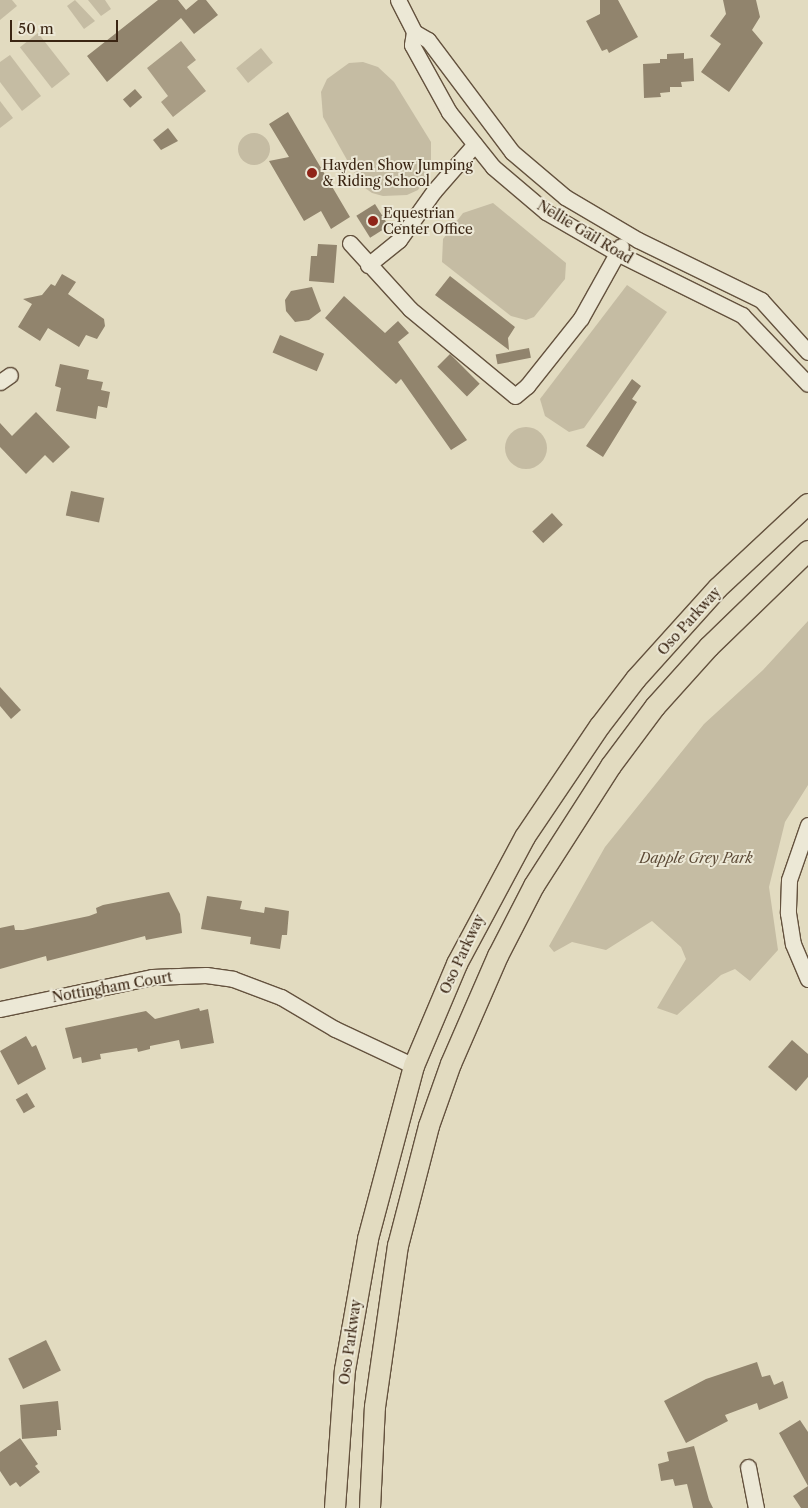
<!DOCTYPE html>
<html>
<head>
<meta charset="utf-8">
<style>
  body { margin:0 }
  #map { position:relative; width:808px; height:1508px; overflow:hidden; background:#e2dbc0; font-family:"Libre Caslon Text",serif }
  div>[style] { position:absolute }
  .green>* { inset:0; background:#c5bca3; transform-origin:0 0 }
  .round { border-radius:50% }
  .water>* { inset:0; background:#a99d85 }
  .building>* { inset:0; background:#91846d; transform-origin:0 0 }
  .roads { filter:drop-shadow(1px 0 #64523e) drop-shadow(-1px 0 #64523e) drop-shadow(0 1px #64523e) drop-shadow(0 -1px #64523e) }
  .minor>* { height:15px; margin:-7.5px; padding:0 7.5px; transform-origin:7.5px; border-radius:7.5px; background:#ece8d6 }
  .major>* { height:20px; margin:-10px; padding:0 10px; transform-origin:10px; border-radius:10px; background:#e2dbc0 }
  .dots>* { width:14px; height:14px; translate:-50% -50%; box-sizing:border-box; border:2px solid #ece8d6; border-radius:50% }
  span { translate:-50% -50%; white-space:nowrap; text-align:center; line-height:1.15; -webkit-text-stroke:4px #ece8d6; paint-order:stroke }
  .poi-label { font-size:14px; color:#3a2513 }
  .left { translate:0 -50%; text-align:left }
  .street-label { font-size:14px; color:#3a2513 }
  .park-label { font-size:14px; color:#5d4b37; font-style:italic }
  .scale { position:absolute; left:10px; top:20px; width:108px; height:22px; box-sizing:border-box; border:2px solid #3a2513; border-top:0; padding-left:6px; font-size:15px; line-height:18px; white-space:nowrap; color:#3a2513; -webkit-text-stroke:4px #ece8d6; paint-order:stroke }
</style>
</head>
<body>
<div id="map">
  <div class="green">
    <i style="clip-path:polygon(0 0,12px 0,17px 6px,0 20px)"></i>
    <i style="clip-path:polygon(75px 0,95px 21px,84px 29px,67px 6px)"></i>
    <i style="clip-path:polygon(88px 0,105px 0,111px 9px,101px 16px)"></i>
    <i style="left:38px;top:33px;width:52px;height:23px;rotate:52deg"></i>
    <i style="left:261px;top:48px;width:19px;height:32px;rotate:51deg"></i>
    <i style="clip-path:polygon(10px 55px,41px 96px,22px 111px,0 82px,0 62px)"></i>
    <i style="clip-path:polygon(363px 62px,378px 67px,394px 82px,431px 142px,431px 169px,418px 190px,407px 195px,383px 196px,372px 193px,361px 185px,323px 117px,321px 92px,327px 79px,349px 63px)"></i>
    <i style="clip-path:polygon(0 101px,13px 118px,0 128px)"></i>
    <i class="round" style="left:238px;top:133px;width:32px;height:32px"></i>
    <i style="clip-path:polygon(493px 203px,566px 263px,565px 279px,534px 317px,526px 320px,511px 316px,442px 262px,443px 239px,463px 213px)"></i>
    <i style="clip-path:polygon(627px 285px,667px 312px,584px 428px,569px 432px,545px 416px,540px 399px)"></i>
    <i class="round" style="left:505px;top:427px;width:42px;height:42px"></i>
    <i style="clip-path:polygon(808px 621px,808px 785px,785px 822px,769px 887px,778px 950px,750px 981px,735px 969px,721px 975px,677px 1015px,657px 1008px,686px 959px,681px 947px,652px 921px,606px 950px,572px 942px,554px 952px,549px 946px,605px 847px,704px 724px,763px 670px)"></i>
  </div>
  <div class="water">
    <i style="clip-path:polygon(181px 41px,196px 60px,187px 67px,206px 91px,173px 117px,161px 102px,168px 96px,147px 68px)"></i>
  </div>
  <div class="building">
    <i style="clip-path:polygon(158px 0,178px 0,186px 10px,198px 0,206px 0,218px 15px,194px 34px,181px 18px,107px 82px,87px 56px)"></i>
    <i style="clip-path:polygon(600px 0,618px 0,638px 37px,609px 53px,607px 49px,602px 51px,586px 21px,600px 14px)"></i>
    <i style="clip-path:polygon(723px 0,756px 0,760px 17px,752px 30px,763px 43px,729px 92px,701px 72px,721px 44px,710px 36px,726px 14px)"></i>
    <i style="clip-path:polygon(684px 53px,684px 59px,693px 58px,694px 81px,681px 82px,682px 87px,670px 87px,670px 92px,660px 93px,661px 97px,644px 98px,643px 64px,660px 63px,660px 59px,667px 59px,667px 54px)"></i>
    <i style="left:135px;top:89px;width:11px;height:16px;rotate:49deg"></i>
    <i style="clip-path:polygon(288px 112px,350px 217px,331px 229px,321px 211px,304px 221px,269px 161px,289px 157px,269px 124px)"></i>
    <i style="clip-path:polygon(168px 128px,178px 141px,161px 150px,153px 140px)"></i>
    <i style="left:375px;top:204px;width:26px;height:22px;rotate:58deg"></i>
    <i style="clip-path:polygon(318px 244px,337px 245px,334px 283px,309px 281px,311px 256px,317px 256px)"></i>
    <i style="clip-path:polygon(62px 274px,76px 282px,68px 294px,104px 319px,105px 326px,97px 339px,86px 335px,79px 347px,48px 328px,40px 341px,18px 327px,32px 304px,23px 299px,42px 295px,51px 284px,55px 286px)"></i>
    <i style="clip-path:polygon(450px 276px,515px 327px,508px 338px,509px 350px,435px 295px)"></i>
    <i style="clip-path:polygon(312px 287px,321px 311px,309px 320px,295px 322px,286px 311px,285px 300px,291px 291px)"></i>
    <i style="clip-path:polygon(344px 296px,385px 333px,398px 321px,409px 333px,398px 342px,467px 440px,451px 450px,401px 379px,396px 384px,325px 318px)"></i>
    <i style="left:280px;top:335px;width:48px;height:19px;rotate:23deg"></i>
    <i style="left:529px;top:348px;width:10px;height:34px;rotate:79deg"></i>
    <i style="left:450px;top:354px;width:42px;height:18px;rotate:45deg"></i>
    <i style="clip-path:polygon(60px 364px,89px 370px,87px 379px,103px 382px,101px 390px,110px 392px,107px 408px,98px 406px,96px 419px,56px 411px,61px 388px,55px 386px)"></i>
    <i style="clip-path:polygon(632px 379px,641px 386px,632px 399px,637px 402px,603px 457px,586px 446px)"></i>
    <i style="clip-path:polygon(36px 412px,70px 447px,53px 463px,45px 455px,26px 474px,0 447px,0 423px,12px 436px)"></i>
    <i style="left:71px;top:491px;width:34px;height:25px;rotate:12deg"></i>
    <i style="left:552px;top:513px;width:16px;height:27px;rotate:47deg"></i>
    <i style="clip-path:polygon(0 687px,21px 710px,11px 719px,0 706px)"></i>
    <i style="clip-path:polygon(169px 892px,180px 914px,182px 933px,146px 940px,145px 936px,47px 961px,46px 956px,0 969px,0 928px,14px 925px,15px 930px,23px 930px,89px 916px,97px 913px,96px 908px,103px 905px)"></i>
    <i style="clip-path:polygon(207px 896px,242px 901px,240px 909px,264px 913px,265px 907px,289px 911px,287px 935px,282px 935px,280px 949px,250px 944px,251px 937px,201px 929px)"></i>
    <i style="clip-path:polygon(199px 1008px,200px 1011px,208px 1009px,214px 1043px,181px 1049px,179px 1040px,150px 1046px,150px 1049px,138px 1052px,137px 1048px,100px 1054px,101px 1059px,82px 1063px,81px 1057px,73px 1059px,65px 1028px,146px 1011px,155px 1019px)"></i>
    <i style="clip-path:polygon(26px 1036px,32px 1047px,36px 1045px,46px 1069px,18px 1085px,0 1051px)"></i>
    <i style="clip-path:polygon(792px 1040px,808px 1054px,808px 1077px,796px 1091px,768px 1067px)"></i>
    <i style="left:27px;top:1093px;width:16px;height:13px;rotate:60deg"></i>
    <i style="left:46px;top:1340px;width:34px;height:42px;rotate:64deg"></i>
    <i style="clip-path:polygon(757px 1362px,762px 1377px,770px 1375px,774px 1385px,783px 1381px,788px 1398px,759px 1410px,757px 1403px,725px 1415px,728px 1421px,686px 1443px,664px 1401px,706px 1379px)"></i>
    <i style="clip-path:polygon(58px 1401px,61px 1430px,57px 1430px,57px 1436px,22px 1439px,20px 1405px)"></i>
    <i style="clip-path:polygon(800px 1420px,808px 1432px,808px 1508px,801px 1508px,793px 1496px,808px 1486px,779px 1433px)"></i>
    <i style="clip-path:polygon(20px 1438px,38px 1464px,35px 1466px,40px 1472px,20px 1487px,16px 1482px,10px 1486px,0 1471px,0 1452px)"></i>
    <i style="clip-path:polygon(694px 1446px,709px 1500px,713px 1508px,693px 1508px,687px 1484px,675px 1486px,673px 1479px,661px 1481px,658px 1464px,669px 1461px,667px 1452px)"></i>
  </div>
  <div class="roads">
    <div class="minor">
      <i style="left:398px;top:0;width:36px;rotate:63deg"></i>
      <i style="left:414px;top:32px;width:16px;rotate:30deg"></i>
      <i style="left:428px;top:40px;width:140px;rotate:53.1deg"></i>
      <i style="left:512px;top:152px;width:70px;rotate:40.3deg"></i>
      <i style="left:565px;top:197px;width:85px;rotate:30.5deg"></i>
      <i style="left:638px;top:240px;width:137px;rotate:26deg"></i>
      <i style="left:761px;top:300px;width:70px;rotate:47.9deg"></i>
      <i style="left:414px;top:32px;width:13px;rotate:99deg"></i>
      <i style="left:412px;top:45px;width:77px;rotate:61.1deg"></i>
      <i style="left:449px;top:112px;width:70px;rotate:51.3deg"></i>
      <i style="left:493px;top:167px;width:70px;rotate:40.3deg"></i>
      <i style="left:546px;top:212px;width:82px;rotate:30deg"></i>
      <i style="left:617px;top:253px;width:140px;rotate:26.4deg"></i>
      <i style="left:742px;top:315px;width:95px;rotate:46.3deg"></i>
      <i style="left:350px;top:243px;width:89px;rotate:47.7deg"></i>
      <i style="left:410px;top:309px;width:136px;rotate:39.6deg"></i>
      <i style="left:515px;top:396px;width:16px;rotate:-40deg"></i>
      <i style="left:527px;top:386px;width:87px;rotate:-51.5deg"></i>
      <i style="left:581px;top:318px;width:82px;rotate:-60.9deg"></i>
      <i style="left:368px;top:265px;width:40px;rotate:-39deg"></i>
      <i style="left:399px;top:240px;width:60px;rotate:-54.5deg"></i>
      <i style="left:434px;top:191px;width:62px;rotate:-48.9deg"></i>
      <i style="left:0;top:382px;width:12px;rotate:-35deg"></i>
      <i style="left:808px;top:825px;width:58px;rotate:109.1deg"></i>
      <i style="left:789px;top:880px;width:33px;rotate:92deg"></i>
      <i style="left:788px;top:913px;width:31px;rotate:81deg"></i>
      <i style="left:793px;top:944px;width:38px;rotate:67deg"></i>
      <i style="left:0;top:1009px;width:155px;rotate:-11.9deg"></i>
      <i style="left:152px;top:977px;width:54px;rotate:-2.1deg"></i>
      <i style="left:206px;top:975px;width:27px;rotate:8deg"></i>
      <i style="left:233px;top:979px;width:51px;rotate:20.6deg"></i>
      <i style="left:281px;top:997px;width:63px;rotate:30.7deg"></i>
      <i style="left:335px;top:1029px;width:87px;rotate:25.1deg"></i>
      <i style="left:748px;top:1467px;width:42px;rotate:79deg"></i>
    </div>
    <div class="major">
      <i style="left:335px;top:1508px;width:138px;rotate:-85.9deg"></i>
      <i style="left:345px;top:1370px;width:133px;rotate:-80deg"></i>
      <i style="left:368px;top:1239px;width:179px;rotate:-75.1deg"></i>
      <i style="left:414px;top:1066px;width:111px;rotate:-67.1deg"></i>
      <i style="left:457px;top:964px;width:144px;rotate:-61.8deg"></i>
      <i style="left:525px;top:837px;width:134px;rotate:-56deg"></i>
      <i style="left:600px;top:726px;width:59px;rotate:-52.5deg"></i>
      <i style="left:636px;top:679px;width:122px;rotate:-48deg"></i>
      <i style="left:718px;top:588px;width:123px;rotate:-43deg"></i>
      <i style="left:370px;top:1508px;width:101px;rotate:-87.2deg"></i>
      <i style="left:375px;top:1407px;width:163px;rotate:-81.9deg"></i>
      <i style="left:398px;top:1246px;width:124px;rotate:-75.5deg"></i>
      <i style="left:429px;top:1126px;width:66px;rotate:-70.5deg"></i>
      <i style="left:451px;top:1064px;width:118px;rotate:-66.5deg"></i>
      <i style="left:498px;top:956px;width:79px;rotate:-62.8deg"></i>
      <i style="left:534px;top:886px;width:143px;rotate:-57.3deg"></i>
      <i style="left:611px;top:766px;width:74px;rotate:-53.3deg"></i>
      <i style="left:655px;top:707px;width:81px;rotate:-48deg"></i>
      <i style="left:709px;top:647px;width:138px;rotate:-44.1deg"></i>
    </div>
  </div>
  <div class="dots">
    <i style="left:312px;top:173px;background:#8f2418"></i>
    <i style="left:373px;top:221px;background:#8f2418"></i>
  </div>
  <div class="poi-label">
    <span class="left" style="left:322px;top:173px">Hayden Show Jumping<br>&amp; Riding School</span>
    <span class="left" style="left:383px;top:221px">Equestrian<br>Center Office</span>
  </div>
  <div class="street-label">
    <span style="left:585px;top:232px;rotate:31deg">Nellie Gail Road</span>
    <span style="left:689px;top:621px;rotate:-48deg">Oso Parkway</span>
    <span style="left:462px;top:954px;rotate:-65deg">Oso Parkway</span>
    <span style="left:112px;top:987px;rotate:-10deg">Nottingham Court</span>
    <span style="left:350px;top:1342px;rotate:-82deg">Oso Parkway</span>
  </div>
  <div class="park-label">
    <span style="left:696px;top:858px">Dapple Grey Park</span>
  </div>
  <div class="scale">50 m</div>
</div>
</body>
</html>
